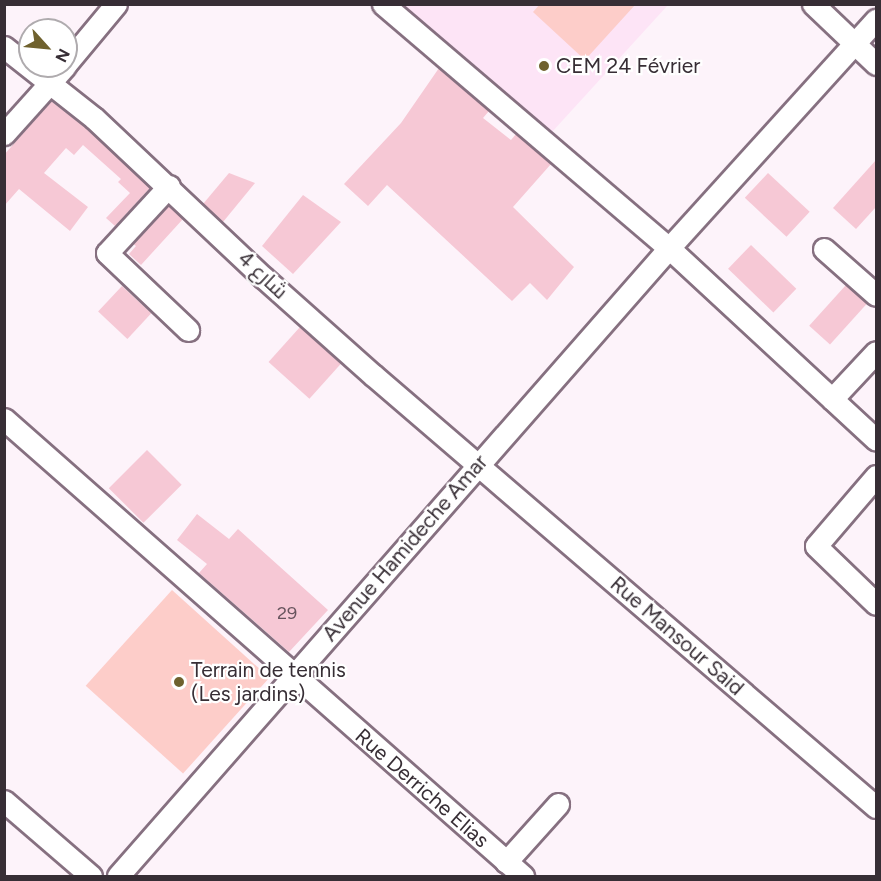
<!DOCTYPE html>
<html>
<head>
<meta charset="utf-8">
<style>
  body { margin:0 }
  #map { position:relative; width:881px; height:881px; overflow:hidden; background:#fdf3fa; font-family:Figtree,Cairo,sans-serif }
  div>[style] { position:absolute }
  .built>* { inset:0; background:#fde4f6 }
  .green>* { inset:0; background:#fdcdc9; transform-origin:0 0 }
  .building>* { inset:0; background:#f6c8d5; transform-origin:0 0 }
  .roads { filter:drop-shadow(2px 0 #867080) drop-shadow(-2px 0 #867080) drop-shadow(0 2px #867080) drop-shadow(0 -2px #867080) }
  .minor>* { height:21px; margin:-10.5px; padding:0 10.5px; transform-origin:10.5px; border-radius:10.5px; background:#fff }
  .dots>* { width:16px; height:16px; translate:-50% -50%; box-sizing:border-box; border:3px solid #fff; border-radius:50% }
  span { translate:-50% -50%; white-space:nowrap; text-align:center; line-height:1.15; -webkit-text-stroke:4.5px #fff; paint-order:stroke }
  .number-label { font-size:18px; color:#67545d }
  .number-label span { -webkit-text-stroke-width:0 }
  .poi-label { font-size:21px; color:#372e35 }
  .left { translate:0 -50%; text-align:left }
  .street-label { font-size:21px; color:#372e35 }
  .frame { position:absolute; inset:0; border:6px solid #372e35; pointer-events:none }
  .north { position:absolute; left:18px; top:18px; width:60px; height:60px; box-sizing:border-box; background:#fff; border:2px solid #afabae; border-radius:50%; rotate:117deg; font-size:16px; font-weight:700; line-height:24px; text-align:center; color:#372e35 }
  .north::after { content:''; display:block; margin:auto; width:21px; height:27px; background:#6f612e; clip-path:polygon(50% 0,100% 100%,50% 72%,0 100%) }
</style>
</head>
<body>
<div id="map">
  <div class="built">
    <i style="clip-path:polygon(404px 5px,668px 5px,552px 132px)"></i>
  </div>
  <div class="green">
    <i style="clip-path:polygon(540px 4px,635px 4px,635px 5px,585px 60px,533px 12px)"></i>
    <i style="left:172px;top:590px;width:131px;height:129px;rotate:42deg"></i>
  </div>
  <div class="building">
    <i style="clip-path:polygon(439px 68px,489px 111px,483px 118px,511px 140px,516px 134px,551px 164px,513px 207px,574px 267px,547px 300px,530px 283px,512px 301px,387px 185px,368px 206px,344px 184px,401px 123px)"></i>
    <i style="clip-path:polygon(51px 101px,86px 128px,150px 188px,115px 226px,106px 218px,130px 193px,118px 182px,121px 179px,83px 145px,74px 155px,66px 148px,44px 173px,88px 207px,70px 231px,19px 189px,4px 206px,4px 155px)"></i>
    <i style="clip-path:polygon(876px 160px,876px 207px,856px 229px,833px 208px)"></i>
    <i style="clip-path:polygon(229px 173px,255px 183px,223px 222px,203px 204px)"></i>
    <i style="left:768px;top:173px;width:57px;height:34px;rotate:43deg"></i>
    <i style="clip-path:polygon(303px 195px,341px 222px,293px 274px,262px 246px)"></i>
    <i style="clip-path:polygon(168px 205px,183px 219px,141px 265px,129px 254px,136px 246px,133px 244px)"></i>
    <i style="left:751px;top:245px;width:63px;height:33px;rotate:44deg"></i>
    <i style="left:846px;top:285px;width:28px;height:55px;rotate:42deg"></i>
    <i style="left:122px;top:286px;width:40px;height:35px;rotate:43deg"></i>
    <i style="left:300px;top:327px;width:55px;height:47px;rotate:42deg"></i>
    <i style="left:147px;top:450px;width:49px;height:54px;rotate:45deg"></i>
    <i style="clip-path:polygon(197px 514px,229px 539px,238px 529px,328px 610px,289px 652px,199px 573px,207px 564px,177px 540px)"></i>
  </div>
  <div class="roads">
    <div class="minor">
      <i style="left:383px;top:4px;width:376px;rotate:40.5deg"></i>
      <i style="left:669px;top:248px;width:282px;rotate:42.8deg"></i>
      <i style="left:813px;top:4px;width:87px;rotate:43.6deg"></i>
      <i style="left:4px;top:47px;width:115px;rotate:38.3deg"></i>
      <i style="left:94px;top:118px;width:233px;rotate:43.3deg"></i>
      <i style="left:264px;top:278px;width:146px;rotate:41.7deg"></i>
      <i style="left:373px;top:375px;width:663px;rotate:40.66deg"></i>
      <i style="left:66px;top:64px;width:78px;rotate:-50.2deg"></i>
      <i style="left:4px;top:134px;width:91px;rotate:-48.1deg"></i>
      <i style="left:169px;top:186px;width:91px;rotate:132.8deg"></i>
      <i style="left:107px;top:253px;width:112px;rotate:43.5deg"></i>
      <i style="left:824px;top:249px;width:69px;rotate:41.5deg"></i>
      <i style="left:832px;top:399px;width:64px;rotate:-46.9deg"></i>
      <i style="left:4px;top:419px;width:692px;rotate:41.37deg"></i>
      <i style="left:876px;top:476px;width:92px;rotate:130.6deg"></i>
      <i style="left:816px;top:546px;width:83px;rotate:44deg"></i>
      <i style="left:4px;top:801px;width:115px;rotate:40.8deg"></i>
      <i style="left:506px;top:862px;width:78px;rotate:-48.1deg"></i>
      <i style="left:118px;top:876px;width:835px;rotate:-48.74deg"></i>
      <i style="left:669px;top:248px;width:308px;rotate:-47.8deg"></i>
    </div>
  </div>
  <div class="dots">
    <i style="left:544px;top:66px;background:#6f612e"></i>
    <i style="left:179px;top:682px;background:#6f612e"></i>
  </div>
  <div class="number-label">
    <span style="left:287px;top:613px">29</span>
  </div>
  <div class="poi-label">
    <span class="left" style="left:556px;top:66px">CEM 24 Février</span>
    <span class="left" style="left:191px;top:682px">Terrain de tennis<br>(Les jardins)</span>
  </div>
  <div class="street-label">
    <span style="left:263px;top:275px;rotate:43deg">شارع 4</span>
    <span style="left:405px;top:548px;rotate:-49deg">Avenue Hamideche Amar</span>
    <span style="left:677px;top:636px;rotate:41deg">Rue Mansour Said</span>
    <span style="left:422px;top:788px;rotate:41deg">Rue Derriche Elias</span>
  </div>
  <div class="frame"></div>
  <div class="north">N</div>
</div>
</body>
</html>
